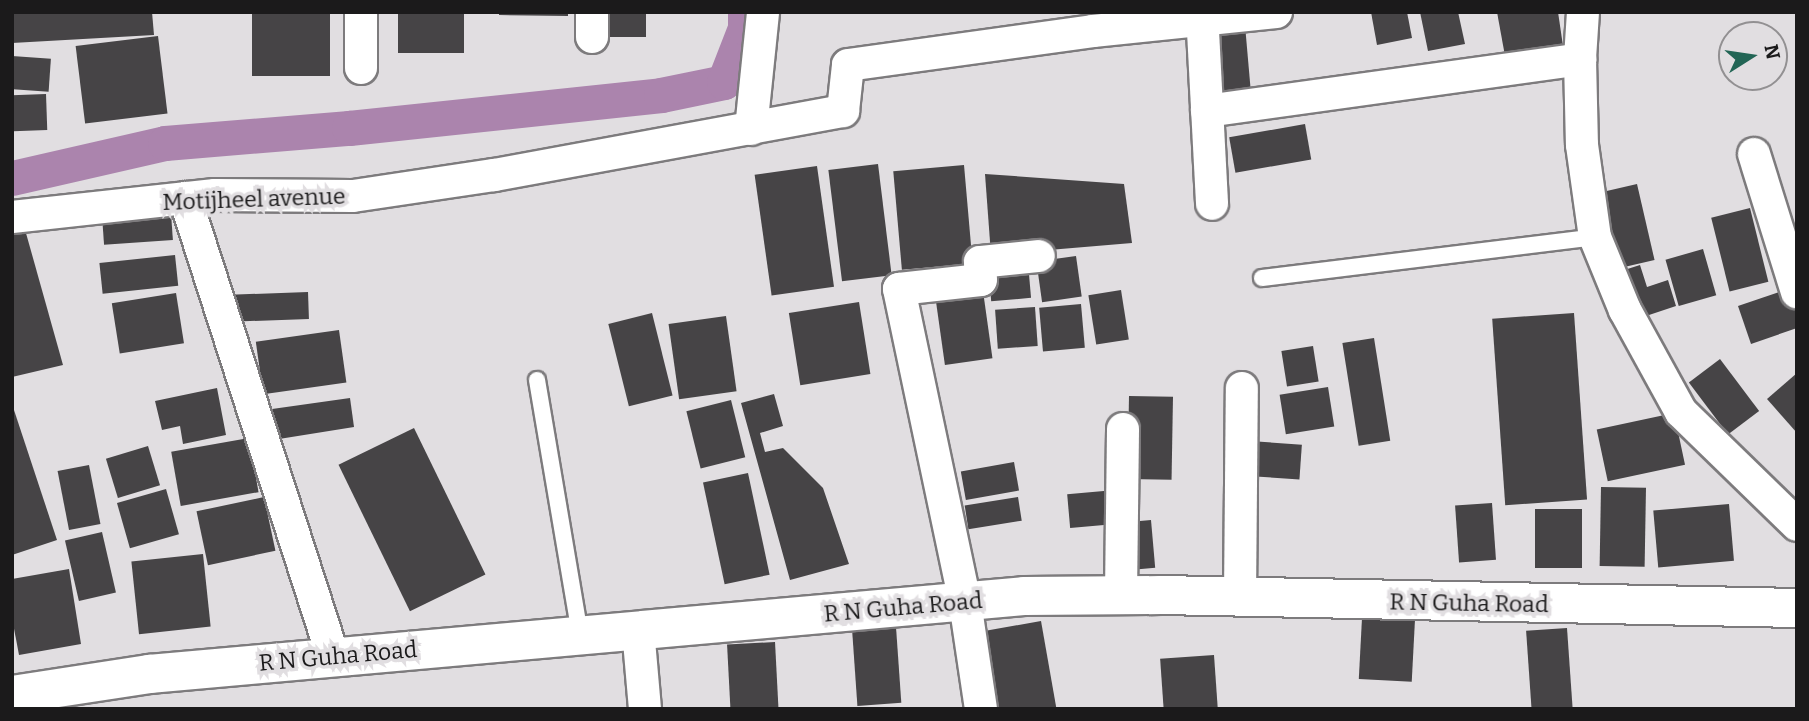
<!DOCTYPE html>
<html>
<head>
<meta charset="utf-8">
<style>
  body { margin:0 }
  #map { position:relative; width:1809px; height:721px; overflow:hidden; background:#e1dee1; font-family:Bitter,serif }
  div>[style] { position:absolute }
  .canal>* { height:35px; margin:-17.5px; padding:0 17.5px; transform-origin:17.5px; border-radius:17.5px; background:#ab84ad }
  .building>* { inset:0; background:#464446; transform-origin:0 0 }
  .roads { filter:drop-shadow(2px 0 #7d7b7d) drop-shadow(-2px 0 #7d7b7d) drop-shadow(0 2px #7d7b7d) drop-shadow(0 -2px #7d7b7d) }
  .lane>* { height:16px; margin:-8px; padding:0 8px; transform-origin:8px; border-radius:8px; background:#fff }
  .street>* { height:32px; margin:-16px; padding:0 16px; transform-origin:16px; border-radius:16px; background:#fff }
  .secondary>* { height:38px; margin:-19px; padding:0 19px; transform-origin:19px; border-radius:19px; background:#fff }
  span { translate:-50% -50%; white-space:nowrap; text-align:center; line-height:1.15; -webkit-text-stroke:7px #e1dee1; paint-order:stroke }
  .street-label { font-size:23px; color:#1b1a1b }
  .frame { position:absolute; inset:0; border:14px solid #1b1a1b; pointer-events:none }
  .north { position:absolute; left:1718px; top:21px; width:70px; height:70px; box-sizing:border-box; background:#e1dee1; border:2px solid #929092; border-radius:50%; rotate:78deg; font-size:19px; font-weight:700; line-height:28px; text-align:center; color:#1b1a1b }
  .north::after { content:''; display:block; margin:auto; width:24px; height:32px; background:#226555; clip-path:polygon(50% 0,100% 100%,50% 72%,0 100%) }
</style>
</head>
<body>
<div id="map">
  <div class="canal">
    <i style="left:12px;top:178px;width:157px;rotate:-12.9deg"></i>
    <i style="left:165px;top:143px;width:185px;rotate:-4.7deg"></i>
    <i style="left:349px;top:128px;width:314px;rotate:-6deg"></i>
    <i style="left:661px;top:95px;width:64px;rotate:-11.7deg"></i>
    <i style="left:724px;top:82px;width:58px;rotate:-68.7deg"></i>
    <i style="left:745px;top:28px;width:16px;rotate:-90deg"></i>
  </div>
  <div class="building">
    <i style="clip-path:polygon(12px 12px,152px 12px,154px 35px,12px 43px)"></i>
    <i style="left:252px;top:12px;width:78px;height:64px"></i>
    <i style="left:398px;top:12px;width:66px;height:41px"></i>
    <i style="clip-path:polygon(499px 12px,568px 12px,568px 16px,499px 15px)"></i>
    <i style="left:604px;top:12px;width:42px;height:25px"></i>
    <i style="clip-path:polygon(1371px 12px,1407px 12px,1412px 38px,1377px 45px)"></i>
    <i style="clip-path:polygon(1420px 12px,1458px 12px,1465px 44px,1428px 51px)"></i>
    <i style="clip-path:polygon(1497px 12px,1558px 12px,1563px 46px,1505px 56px)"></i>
    <i style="left:1245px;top:25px;width:71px;height:39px;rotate:85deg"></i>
    <i style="left:158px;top:36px;width:78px;height:83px;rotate:83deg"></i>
    <i style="left:12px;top:56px;width:39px;height:33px;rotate:4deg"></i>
    <i style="left:46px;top:94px;width:36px;height:34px;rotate:88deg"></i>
    <i style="left:1305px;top:124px;width:36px;height:77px;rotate:80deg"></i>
    <i style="left:878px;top:164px;width:112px;height:50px;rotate:83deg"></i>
    <i style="left:964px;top:165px;width:99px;height:71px;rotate:85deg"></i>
    <i style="left:817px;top:166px;width:122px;height:63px;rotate:82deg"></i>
    <i style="clip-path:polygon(985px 174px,1124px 184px,1132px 243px,991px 255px)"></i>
    <i style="left:1637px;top:184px;width:78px;height:40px;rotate:77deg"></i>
    <i style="left:1750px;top:208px;width:76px;height:40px;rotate:76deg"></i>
    <i style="left:171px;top:213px;width:27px;height:69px;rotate:86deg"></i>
    <i style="clip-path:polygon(24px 226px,63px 365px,12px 377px,12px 229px)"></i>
    <i style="left:1703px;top:249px;width:48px;height:39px;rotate:74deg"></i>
    <i style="left:175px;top:255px;width:31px;height:76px;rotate:84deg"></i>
    <i style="left:1076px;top:256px;width:41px;height:40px;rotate:82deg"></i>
    <i style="left:1028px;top:263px;width:35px;height:40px;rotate:85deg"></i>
    <i style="clip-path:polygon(1640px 265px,1647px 287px,1668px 280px,1676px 306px,1634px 320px,1618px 272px)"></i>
    <i style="clip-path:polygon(1791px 288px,1797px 306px,1797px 328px,1751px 344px,1738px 306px)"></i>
    <i style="left:1121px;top:290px;width:50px;height:33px;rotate:81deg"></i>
    <i style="left:983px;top:291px;width:68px;height:48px;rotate:82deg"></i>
    <i style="left:308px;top:292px;width:27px;height:78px;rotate:88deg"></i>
    <i style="left:176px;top:293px;width:51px;height:65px;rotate:81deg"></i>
    <i style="left:859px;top:302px;width:73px;height:71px;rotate:81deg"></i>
    <i style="left:1081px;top:304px;width:44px;height:42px;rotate:85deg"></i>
    <i style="left:1035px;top:307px;width:39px;height:40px;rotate:86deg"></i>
    <i style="left:652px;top:313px;width:85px;height:45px;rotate:76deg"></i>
    <i style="left:1574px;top:313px;width:187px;height:82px;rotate:86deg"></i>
    <i style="left:726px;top:316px;width:76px;height:58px;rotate:82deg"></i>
    <i style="left:339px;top:330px;width:53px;height:84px;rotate:82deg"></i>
    <i style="left:1374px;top:338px;width:104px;height:32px;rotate:81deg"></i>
    <i style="left:1313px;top:346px;width:36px;height:32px;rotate:81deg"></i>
    <i style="left:1720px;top:359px;width:65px;height:39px;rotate:53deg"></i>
    <i style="clip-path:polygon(1797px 373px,1797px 433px,1767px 399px)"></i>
    <i style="left:1328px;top:387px;width:40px;height:49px;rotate:81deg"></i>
    <i style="clip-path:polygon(217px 388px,226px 435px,183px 444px,180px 426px,162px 430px,155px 401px)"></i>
    <i style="clip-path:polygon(774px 394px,783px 426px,760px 433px,765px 452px,783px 448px,823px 488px,849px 564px,790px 580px,741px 403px)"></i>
    <i style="left:1129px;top:396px;width:44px;height:83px;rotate:1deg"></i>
    <i style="clip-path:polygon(350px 398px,354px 427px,279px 439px,265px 410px)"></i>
    <i style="left:731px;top:400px;width:59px;height:46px;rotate:76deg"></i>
    <i style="clip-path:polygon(12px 404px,57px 540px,12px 555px)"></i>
    <i style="left:1674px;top:413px;width:53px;height:79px;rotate:78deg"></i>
    <i style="left:414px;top:428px;width:163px;height:84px;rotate:64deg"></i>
    <i style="left:249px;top:438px;width:55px;height:79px;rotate:80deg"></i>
    <i style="left:1250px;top:441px;width:52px;height:35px;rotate:4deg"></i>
    <i style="left:148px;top:446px;width:41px;height:44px;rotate:73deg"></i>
    <i style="left:1014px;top:462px;width:29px;height:54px;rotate:80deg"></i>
    <i style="left:89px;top:465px;width:60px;height:32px;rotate:79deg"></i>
    <i style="left:748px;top:473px;width:104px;height:46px;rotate:78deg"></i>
    <i style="left:1601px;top:487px;width:45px;height:79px;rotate:1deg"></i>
    <i style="left:166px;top:489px;width:47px;height:51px;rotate:74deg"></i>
    <i style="left:1115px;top:490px;width:34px;height:48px;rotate:85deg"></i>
    <i style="left:264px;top:497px;width:55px;height:69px;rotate:78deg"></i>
    <i style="left:1018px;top:497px;width:24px;height:54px;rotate:81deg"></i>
    <i style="left:1492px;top:503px;width:57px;height:37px;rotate:86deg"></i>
    <i style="left:1729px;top:504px;width:57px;height:76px;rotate:85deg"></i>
    <i style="left:1535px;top:509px;width:47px;height:59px"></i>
    <i style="left:1151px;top:520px;width:48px;height:25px;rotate:85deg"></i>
    <i style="left:102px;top:532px;width:62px;height:38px;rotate:77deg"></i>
    <i style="left:203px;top:554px;width:73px;height:72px;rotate:84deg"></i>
    <i style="clip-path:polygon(69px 569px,81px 644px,19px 655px,12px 618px,12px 579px)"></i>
    <i style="left:1362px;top:618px;width:53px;height:61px;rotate:3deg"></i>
    <i style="left:1041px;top:621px;width:89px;height:59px;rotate:80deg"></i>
    <i style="left:896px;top:627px;width:76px;height:44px;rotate:86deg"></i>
    <i style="left:1567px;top:628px;width:81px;height:41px;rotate:86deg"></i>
    <i style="left:775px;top:642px;width:67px;height:48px;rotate:87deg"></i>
    <i style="left:1214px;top:655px;width:54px;height:54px;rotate:86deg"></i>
  </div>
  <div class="roads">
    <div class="lane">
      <i style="left:1262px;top:278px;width:336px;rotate:-7deg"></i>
      <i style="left:537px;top:380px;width:258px;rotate:80.4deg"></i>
    </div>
    <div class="street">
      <i style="left:361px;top:12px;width:56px;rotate:90deg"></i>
      <i style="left:1202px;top:12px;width:192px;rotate:87deg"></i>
      <i style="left:1583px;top:12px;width:47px;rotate:93.7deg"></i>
      <i style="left:1580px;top:59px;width:86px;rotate:88.7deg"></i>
      <i style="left:1582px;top:145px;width:93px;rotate:82deg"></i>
      <i style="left:1595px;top:237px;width:79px;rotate:67.7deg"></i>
      <i style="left:1625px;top:310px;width:116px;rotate:61.2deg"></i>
      <i style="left:1681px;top:412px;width:162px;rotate:44.2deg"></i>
      <i style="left:592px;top:37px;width:25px;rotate:-90deg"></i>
      <i style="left:1207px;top:111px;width:377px;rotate:-7.9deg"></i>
      <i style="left:751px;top:129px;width:118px;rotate:-84.1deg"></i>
      <i style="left:1754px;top:154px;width:145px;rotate:72.7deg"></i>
      <i style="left:185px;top:198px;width:482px;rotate:72.1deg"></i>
      <i style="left:12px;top:217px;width:204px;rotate:-6.2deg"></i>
      <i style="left:215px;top:195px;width:138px;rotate:0.4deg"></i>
      <i style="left:353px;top:196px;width:143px;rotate:-8.5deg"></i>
      <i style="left:494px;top:175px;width:355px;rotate:-10.4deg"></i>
      <i style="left:843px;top:111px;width:46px;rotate:-83.8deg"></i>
      <i style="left:848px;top:65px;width:247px;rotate:-7.9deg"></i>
      <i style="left:1093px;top:31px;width:184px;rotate:-5.9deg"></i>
      <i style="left:1121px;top:594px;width:165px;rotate:-89.3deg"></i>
      <i style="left:1240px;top:598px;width:210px;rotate:-89.5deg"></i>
      <i style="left:638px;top:629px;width:80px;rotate:85deg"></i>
      <i style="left:981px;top:709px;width:108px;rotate:-98.5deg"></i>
      <i style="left:965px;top:602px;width:320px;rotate:-101.9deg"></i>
      <i style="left:899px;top:289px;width:82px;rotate:-6.3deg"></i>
      <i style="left:981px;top:280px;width:18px;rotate:-93deg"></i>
      <i style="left:980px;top:262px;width:59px;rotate:-5.8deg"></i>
    </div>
    <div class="secondary">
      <i style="left:12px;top:695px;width:139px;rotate:-8.7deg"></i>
      <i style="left:149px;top:674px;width:878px;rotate:-5.09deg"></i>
      <i style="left:1024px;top:596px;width:137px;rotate:-0.4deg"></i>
      <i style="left:1161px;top:595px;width:636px;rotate:1.17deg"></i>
    </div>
  </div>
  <div class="street-label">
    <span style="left:254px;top:199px;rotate:-2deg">Motijheel avenue</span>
    <span style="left:1469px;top:603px;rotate:1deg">R N Guha Road</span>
    <span style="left:903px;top:607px;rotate:-5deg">R N Guha Road</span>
    <span style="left:338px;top:656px;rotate:-5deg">R N Guha Road</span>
  </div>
  <div class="frame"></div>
  <div class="north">N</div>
</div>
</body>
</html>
